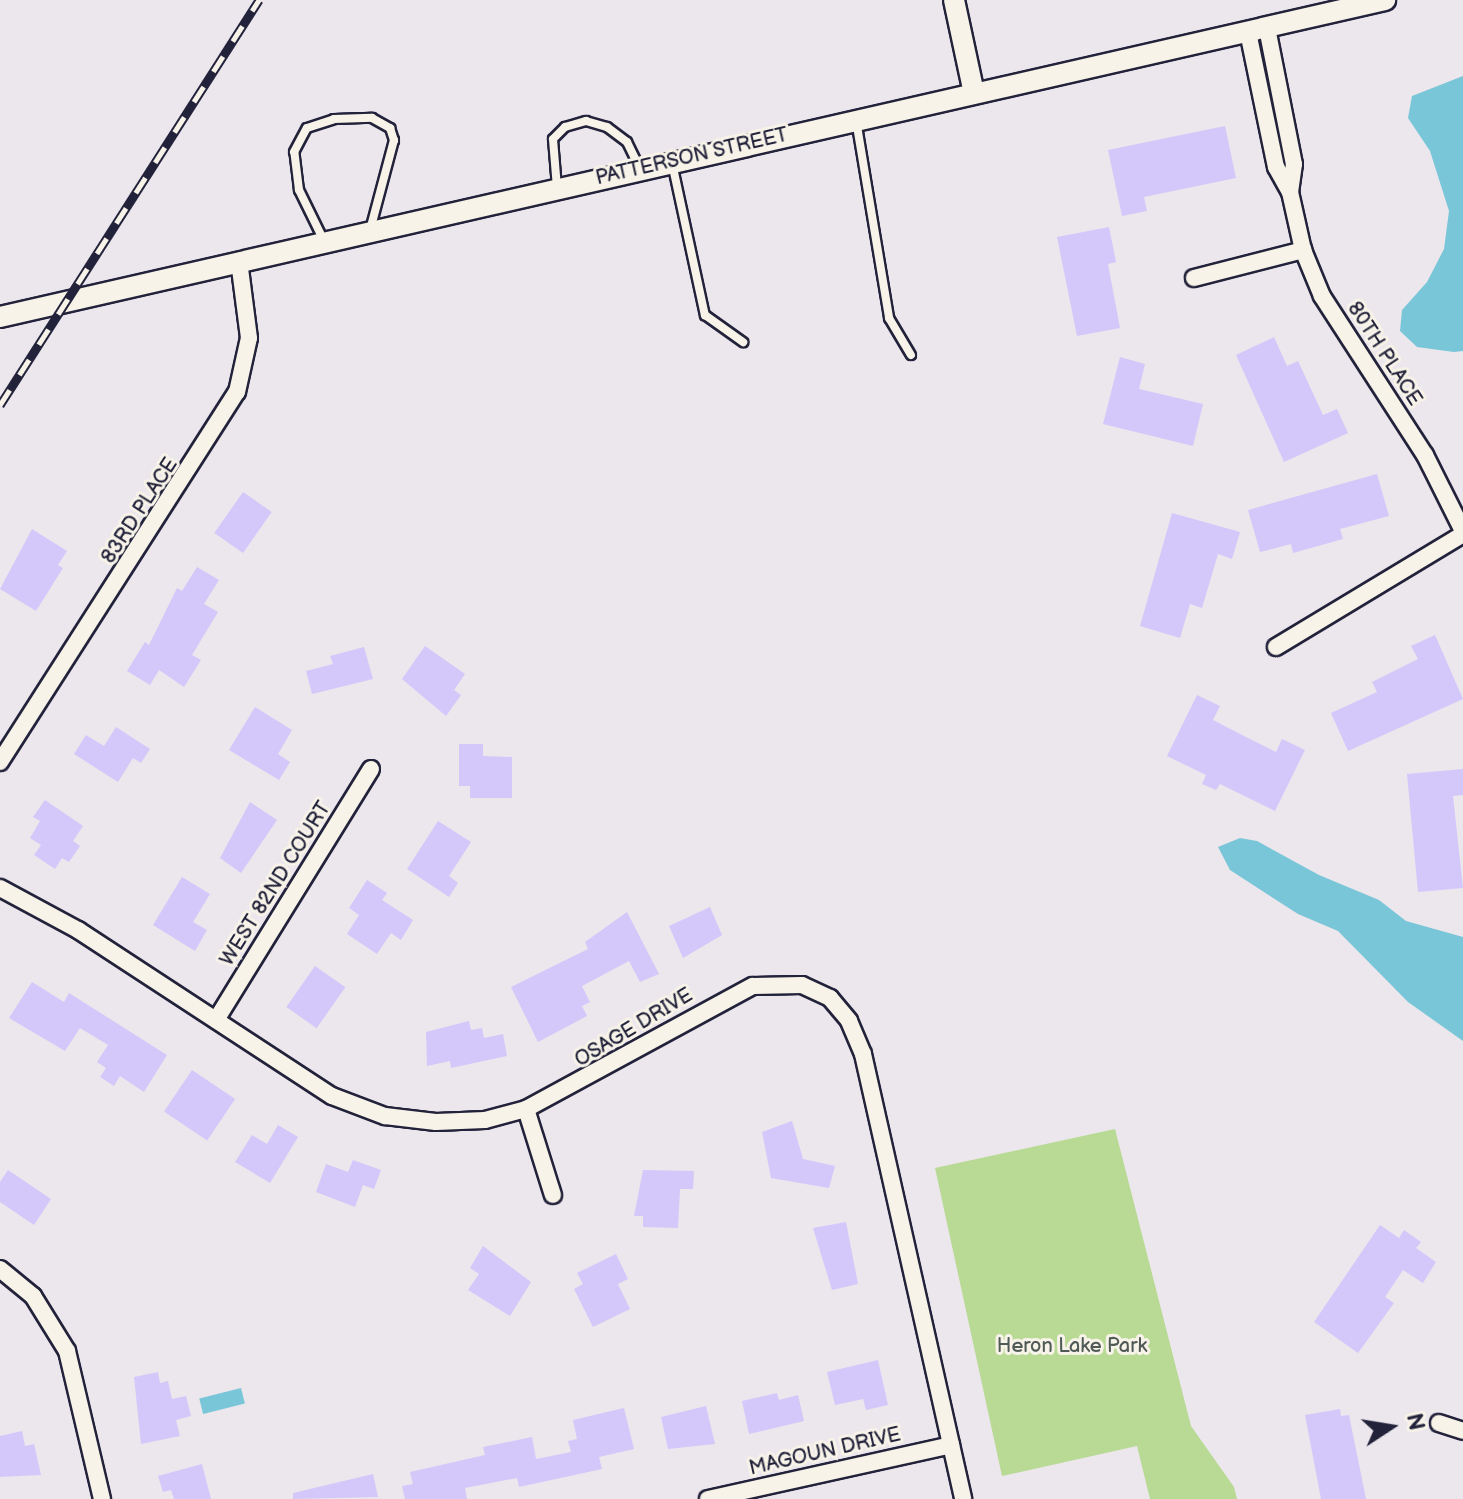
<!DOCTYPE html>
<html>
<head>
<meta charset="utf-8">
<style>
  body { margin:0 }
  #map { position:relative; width:1463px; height:1499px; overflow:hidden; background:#ece6ed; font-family:"Balsamiq Sans",sans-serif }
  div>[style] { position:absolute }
  .green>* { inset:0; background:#b9da94 }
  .water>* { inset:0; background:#79c6d8; transform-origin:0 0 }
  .building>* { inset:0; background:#d4c8fa; transform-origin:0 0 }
  .roads { filter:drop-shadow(2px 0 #22223b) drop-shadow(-2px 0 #22223b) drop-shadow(0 2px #22223b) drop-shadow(0 -2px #22223b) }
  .service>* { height:8px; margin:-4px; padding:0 4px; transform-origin:4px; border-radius:4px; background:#f7f3e8 }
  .minor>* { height:16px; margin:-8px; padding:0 8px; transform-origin:8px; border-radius:8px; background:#f7f3e8 }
  .tertiary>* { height:20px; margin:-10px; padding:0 10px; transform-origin:10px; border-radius:10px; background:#f7f3e8 }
  .rail>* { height:9px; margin-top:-4.5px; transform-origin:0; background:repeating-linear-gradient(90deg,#f7f3e8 0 18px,#22223b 0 36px); box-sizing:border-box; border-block:2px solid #22223b }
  span { translate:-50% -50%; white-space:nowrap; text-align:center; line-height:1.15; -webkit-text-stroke:6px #f7f3e8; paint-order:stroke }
  .street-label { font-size:20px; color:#22223b }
  .park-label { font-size:20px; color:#4f5956 }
  .north { position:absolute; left:1351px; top:1387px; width:80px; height:80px; -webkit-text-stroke:6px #f7f3e8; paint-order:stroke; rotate:78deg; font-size:22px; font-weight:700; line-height:32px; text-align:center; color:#22223b }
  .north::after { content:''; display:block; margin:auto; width:28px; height:36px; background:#22223b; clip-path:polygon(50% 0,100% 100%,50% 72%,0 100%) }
</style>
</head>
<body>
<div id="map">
  <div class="green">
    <i style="clip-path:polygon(1115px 1129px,1191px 1426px,1234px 1487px,1237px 1499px,1150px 1499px,1137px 1446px,1002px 1476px,935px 1168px)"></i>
  </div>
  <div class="water">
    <i style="clip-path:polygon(1463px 76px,1463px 351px,1454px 352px,1417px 347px,1400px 331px,1402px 310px,1427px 282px,1444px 249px,1449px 211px,1430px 151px,1408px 118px,1412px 96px)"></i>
    <i style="clip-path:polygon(1240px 838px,1257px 841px,1319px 875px,1379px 900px,1406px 921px,1463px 937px,1463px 1041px,1408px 1002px,1338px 931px,1298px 914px,1230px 870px,1218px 847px)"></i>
    <i style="left:241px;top:1388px;width:16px;height:43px;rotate:76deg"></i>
  </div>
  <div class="building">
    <i style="clip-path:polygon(1225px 126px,1236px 178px,1144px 197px,1147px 211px,1122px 216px,1108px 150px)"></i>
    <i style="clip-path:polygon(1109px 227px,1116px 262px,1108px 264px,1120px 328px,1077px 336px,1057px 237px)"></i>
    <i style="clip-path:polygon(1274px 337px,1287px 366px,1298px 361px,1323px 415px,1337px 409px,1348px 433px,1284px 462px,1236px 355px)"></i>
    <i style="clip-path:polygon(1120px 357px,1145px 364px,1139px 389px,1203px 404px,1193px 446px,1103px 424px)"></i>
    <i style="clip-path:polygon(1377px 474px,1389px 516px,1340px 529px,1343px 539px,1293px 553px,1291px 544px,1260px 552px,1248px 510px)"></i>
    <i style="left:243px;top:492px;width:35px;height:50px;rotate:35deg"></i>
    <i style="clip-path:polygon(1172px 513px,1240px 532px,1232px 559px,1218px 554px,1202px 608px,1190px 604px,1180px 638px,1140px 626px)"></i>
    <i style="clip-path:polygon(32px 529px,67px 551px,58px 565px,63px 568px,36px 611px,0 589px)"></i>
    <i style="clip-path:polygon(197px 567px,219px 580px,204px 604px,218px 612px,192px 655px,201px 660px,184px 687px,159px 670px,150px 685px,127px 671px,145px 642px,149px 645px,177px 588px,182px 591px)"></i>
    <i style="clip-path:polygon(1435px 635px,1463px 699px,1348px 751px,1331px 713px,1377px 692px,1372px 682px,1418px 659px,1411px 646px)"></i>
    <i style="clip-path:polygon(425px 646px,465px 674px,454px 690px,461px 695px,446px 716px,402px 679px)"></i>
    <i style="clip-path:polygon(364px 647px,373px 679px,312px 694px,306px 671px,333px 664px,330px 656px)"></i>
    <i style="clip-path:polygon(1197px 695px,1220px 706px,1213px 720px,1246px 737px,1276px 752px,1282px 739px,1305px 750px,1275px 811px,1220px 784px,1216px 790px,1202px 784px,1206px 775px,1167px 756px)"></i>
    <i style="clip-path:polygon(255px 707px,292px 730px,278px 754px,290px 762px,279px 780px,229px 750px)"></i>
    <i style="clip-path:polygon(116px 727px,150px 749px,141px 763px,133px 758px,118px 782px,74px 754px,86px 735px,104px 746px)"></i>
    <i style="clip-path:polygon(459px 744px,483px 744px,483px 756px,512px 757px,512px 798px,470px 798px,470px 786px,459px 786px)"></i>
    <i style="clip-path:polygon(1463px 769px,1463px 795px,1453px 796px,1463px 888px,1418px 892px,1407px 774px)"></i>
    <i style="clip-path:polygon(45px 800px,83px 826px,73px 841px,80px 846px,69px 862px,62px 858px,55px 869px,34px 855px,41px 845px,30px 838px,40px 821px,33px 817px)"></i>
    <i style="clip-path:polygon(250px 802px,277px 820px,241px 873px,220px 858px)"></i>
    <i style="clip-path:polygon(438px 821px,471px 842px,449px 876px,458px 883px,449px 897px,407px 869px)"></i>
    <i style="clip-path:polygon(182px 877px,210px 894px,193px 922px,207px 930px,195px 951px,153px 925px)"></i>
    <i style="clip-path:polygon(367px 880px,387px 893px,382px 900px,413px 920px,401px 940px,391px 933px,377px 954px,347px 934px,359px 915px,349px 908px)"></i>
    <i style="clip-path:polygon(710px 907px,722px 935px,683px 958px,669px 926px)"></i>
    <i style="clip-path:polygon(627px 912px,659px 974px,640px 982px,629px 961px,582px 986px,590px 1002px,582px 1006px,587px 1016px,538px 1042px,511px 987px,588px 949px,585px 942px)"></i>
    <i style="left:315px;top:966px;width:37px;height:50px;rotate:35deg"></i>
    <i style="clip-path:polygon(32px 982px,64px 1002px,69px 993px,167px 1055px,144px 1092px,120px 1076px,114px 1086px,100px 1077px,106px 1068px,97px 1062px,108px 1045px,80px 1028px,65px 1051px,9px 1018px)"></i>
    <i style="clip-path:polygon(469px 1021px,471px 1030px,482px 1028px,484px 1038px,503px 1034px,507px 1056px,451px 1068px,450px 1061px,427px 1066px,426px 1032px)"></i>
    <i style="left:192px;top:1070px;width:52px;height:50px;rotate:34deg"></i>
    <i style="clip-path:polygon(792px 1121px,803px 1159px,835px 1166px,829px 1188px,771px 1178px,762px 1132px)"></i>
    <i style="clip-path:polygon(278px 1125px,298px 1137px,270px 1183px,235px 1162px,252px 1135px,267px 1144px)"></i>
    <i style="clip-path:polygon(353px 1160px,381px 1170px,374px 1189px,363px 1185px,355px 1207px,316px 1192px,326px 1164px,348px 1172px)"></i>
    <i style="clip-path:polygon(8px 1170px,51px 1199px,34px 1225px,0 1202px,0 1182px)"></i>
    <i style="clip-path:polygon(643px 1170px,694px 1171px,693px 1189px,680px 1189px,678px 1228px,643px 1227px,643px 1216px,634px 1216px)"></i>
    <i style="clip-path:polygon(846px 1222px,858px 1284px,832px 1290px,813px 1228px)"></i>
    <i style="clip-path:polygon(1380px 1225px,1399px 1238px,1404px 1230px,1421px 1242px,1416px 1248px,1436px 1262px,1423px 1283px,1403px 1270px,1385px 1297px,1394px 1303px,1358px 1353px,1314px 1322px)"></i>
    <i style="clip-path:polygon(483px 1246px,531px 1282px,510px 1316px,468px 1290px,479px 1274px,470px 1268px)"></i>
    <i style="clip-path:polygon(616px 1254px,628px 1279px,618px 1284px,630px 1309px,593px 1327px,574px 1289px,583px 1284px,577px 1273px)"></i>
    <i style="clip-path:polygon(878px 1360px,888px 1405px,866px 1410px,863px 1399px,835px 1405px,827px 1372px)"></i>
    <i style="clip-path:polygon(158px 1372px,160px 1383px,168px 1381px,172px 1399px,186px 1396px,191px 1416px,176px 1420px,180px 1436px,141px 1444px,134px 1377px)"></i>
    <i style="clip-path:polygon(777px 1393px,779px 1400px,798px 1395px,804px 1421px,749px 1434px,742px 1401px)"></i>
    <i style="clip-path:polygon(706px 1406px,715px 1444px,668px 1449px,661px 1417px)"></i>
    <i style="clip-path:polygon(624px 1408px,634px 1449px,599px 1457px,602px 1469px,519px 1487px,517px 1478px,465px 1488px,467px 1499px,405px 1499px,402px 1486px,413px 1484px,410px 1472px,485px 1455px,483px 1447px,532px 1437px,536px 1459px,571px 1452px,568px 1441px,577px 1439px,573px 1420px)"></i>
    <i style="clip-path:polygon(1340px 1409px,1341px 1416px,1349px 1415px,1366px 1499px,1321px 1499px,1305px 1415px)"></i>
    <i style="clip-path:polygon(22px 1431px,25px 1446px,34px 1444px,41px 1475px,0 1477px,0 1436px)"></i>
    <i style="clip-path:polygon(202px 1464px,211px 1499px,174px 1499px,171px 1490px,163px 1492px,158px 1476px)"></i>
    <i style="clip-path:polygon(373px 1474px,378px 1497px,293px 1499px,293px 1493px)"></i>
  </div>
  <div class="roads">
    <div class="service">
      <i style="left:856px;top:120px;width:201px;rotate:80.5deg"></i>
      <i style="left:889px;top:318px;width:43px;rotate:59.3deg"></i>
      <i style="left:672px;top:163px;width:156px;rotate:77.8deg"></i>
      <i style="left:705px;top:315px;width:47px;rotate:35.4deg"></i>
      <i style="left:557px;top:188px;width:49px;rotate:-94.7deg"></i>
      <i style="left:553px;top:139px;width:17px;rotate:-45deg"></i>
      <i style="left:565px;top:127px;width:22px;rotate:-16deg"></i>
      <i style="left:586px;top:121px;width:22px;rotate:16deg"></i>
      <i style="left:607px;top:127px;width:25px;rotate:37deg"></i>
      <i style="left:627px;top:142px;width:30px;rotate:64deg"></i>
      <i style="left:324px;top:241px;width:57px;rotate:-116.1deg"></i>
      <i style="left:299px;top:190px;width:38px;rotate:-97deg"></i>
      <i style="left:294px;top:152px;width:27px;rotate:-62deg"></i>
      <i style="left:307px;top:128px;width:28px;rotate:-18deg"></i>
      <i style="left:334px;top:119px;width:38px;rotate:-2deg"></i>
      <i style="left:372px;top:118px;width:21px;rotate:29deg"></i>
      <i style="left:390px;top:128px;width:13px;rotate:72deg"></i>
      <i style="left:394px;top:140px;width:93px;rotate:104.9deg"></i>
    </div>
    <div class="minor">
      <i style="left:1267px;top:28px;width:139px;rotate:78.8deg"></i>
      <i style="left:1294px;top:164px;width:28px;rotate:98deg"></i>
      <i style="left:1248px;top:32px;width:138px;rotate:78.3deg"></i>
      <i style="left:1276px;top:167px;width:29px;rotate:61deg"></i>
      <i style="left:1290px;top:192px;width:59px;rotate:77.4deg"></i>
      <i style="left:1303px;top:250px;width:50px;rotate:67.6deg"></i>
      <i style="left:1322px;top:296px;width:189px;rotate:57.1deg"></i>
      <i style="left:1425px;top:455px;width:85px;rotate:63.4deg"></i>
      <i style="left:1194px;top:278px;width:113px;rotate:-14.4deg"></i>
      <i style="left:1276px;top:647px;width:218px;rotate:-31.1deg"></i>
      <i style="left:0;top:762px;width:439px;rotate:-57.4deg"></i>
      <i style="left:237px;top:392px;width:55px;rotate:-77.5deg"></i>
      <i style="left:249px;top:338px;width:78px;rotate:-97.4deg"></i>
      <i style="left:0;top:888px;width:89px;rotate:28.3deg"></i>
      <i style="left:78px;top:930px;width:303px;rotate:33.2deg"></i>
      <i style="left:332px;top:1096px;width:57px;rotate:20.7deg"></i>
      <i style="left:385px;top:1116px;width:51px;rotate:6.7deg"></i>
      <i style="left:436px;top:1122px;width:49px;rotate:-2.3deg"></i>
      <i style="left:485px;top:1120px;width:42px;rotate:-15deg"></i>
      <i style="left:526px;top:1109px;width:258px;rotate:-28.5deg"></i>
      <i style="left:753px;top:986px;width:49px;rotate:-1.2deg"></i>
      <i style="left:802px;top:985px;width:31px;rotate:25deg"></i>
      <i style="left:830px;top:998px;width:30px;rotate:50deg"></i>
      <i style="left:849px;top:1021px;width:36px;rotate:67deg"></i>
      <i style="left:863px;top:1054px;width:456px;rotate:77.3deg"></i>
      <i style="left:216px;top:1020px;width:295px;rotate:-58.3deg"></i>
      <i style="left:526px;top:1109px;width:90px;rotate:72.6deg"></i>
      <i style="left:0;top:1269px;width:43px;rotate:39.3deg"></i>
      <i style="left:33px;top:1296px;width:65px;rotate:58.3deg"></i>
      <i style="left:67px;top:1351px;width:152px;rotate:76.7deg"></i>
      <i style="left:1439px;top:1423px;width:25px;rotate:18deg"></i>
      <i style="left:708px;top:1499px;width:249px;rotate:-12.5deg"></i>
    </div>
    <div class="tertiary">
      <i style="left:954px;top:0;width:95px;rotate:77.9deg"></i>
      <i style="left:0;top:317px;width:1421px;rotate:-12.89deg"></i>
    </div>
  </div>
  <div class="rail">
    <i style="left:0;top:405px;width:481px;rotate:-57.4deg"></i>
  </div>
  <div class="street-label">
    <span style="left:692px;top:157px;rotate:-13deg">PATTERSON STREET</span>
    <span style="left:1384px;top:354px;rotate:57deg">80TH PLACE</span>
    <span style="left:140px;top:511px;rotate:-57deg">83RD PLACE</span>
    <span style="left:276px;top:884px;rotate:-58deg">WEST 82ND COURT</span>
    <span style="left:634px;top:1028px;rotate:-31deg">OSAGE DRIVE</span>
    <span style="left:825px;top:1452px;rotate:-13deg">MAGOUN DRIVE</span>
  </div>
  <div class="park-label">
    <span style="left:1072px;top:1346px">Heron Lake Park</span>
  </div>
  <div class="north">N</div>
</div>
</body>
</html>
